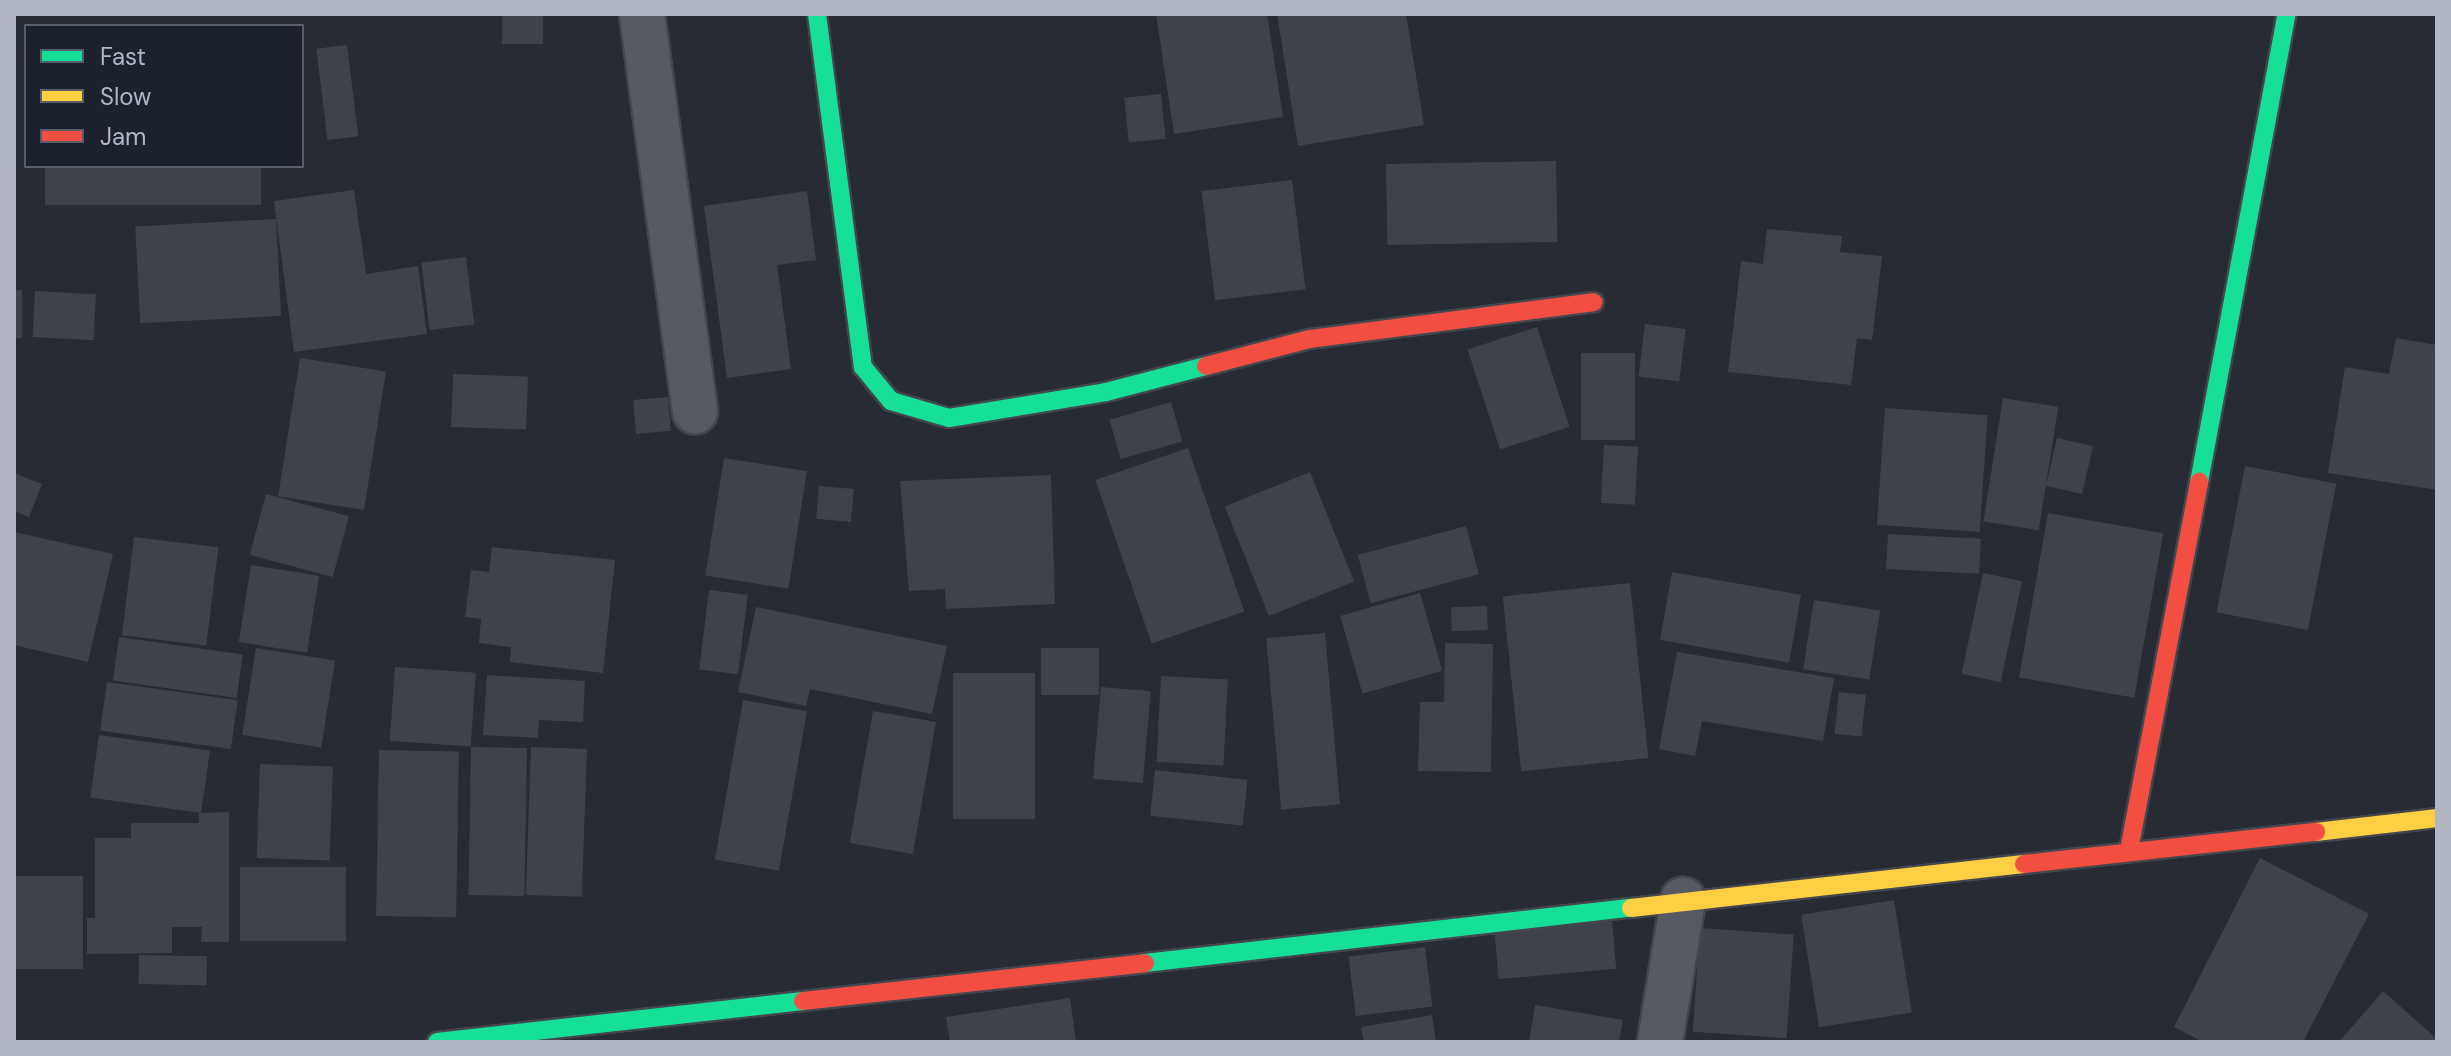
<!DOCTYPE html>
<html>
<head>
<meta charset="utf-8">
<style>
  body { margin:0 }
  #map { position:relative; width:2451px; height:1056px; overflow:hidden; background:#272b33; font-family:"DM Sans",sans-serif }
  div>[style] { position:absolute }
  .building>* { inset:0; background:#3f424a; transform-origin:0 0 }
  .roads { filter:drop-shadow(2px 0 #43464c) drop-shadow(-2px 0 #43464c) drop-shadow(0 2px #43464c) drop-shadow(0 -2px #43464c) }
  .street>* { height:44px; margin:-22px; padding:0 22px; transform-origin:22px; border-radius:22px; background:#575a62 }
  .fast>* { height:18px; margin:-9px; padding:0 9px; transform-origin:9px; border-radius:9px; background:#16e098 }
  .slow>* { height:18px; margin:-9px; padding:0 9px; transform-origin:9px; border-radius:9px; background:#ffcf43 }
  .jam>* { height:18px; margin:-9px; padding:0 9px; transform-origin:9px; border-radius:9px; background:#f24e42 }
  span { translate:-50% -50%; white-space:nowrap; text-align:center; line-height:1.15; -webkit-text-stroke:6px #1b212d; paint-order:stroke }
  .frame { position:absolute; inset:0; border:16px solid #b1b6c5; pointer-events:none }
  .legend { position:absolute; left:24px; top:24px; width:280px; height:144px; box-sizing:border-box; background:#1b212d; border:2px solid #575d6a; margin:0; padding:10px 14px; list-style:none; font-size:24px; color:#b1b6c5 }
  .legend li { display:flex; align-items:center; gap:16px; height:40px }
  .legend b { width:40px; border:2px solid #575d6a }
</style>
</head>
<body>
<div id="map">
  <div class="building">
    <i style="left:502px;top:14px;width:41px;height:30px"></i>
    <i style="clip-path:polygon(1156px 14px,1267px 14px,1283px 117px,1174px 134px)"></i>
    <i style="clip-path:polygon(1277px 14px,1406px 14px,1424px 125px,1298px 146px)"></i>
    <i style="left:347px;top:45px;width:92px;height:31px;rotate:83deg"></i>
    <i style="left:1161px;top:94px;width:45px;height:37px;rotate:84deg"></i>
    <i style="left:1556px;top:161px;width:81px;height:170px;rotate:89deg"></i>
    <i style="left:45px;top:166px;width:216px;height:39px"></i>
    <i style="left:1292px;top:180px;width:110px;height:91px;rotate:83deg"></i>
    <i style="clip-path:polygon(354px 190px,366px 274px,418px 266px,427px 334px,294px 352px,274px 201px)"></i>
    <i style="clip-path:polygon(807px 191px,816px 260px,777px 265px,791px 369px,727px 378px,704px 206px)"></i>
    <i style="left:276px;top:219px;width:97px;height:141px;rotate:87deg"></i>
    <i style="clip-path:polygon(1767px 229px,1842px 236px,1840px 252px,1882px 256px,1872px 340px,1857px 338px,1851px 385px,1728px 372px,1741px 261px,1763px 264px)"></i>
    <i style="left:466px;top:257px;width:68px;height:45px;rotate:83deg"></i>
    <i style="left:14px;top:290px;width:8px;height:48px"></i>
    <i style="left:35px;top:291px;width:61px;height:46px;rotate:3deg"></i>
    <i style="left:1645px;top:324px;width:41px;height:53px;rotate:7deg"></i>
    <i style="left:1537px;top:327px;width:105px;height:73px;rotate:72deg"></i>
    <i style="clip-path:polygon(2396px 338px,2437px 345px,2437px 490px,2328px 473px,2345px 367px,2389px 374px)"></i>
    <i style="left:1581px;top:353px;width:54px;height:87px"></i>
    <i style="left:300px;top:358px;width:87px;height:140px;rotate:9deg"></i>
    <i style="left:453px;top:374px;width:75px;height:53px;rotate:2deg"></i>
    <i style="left:668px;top:397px;width:34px;height:35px;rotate:85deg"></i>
    <i style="left:2003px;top:398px;width:56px;height:125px;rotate:9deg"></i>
    <i style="left:1171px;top:402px;width:41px;height:64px;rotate:74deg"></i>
    <i style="left:1885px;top:408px;width:103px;height:117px;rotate:4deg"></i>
    <i style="left:2057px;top:438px;width:37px;height:49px;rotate:13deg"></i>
    <i style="left:1604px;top:445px;width:34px;height:58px;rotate:3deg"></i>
    <i style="left:1188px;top:448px;width:173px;height:98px;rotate:71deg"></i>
    <i style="left:724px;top:458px;width:84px;height:119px;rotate:9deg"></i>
    <i style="left:2245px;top:466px;width:93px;height:149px;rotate:11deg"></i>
    <i style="left:1310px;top:472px;width:118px;height:92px;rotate:68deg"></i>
    <i style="clip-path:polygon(14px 473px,42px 484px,29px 517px,14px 511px)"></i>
    <i style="clip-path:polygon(1051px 475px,1055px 604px,946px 609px,945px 589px,909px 591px,900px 481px)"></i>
    <i style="left:819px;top:486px;width:35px;height:33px;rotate:5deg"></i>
    <i style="left:266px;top:494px;width:86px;height:63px;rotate:15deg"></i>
    <i style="left:2048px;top:513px;width:117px;height:167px;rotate:10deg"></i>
    <i style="left:1466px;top:526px;width:50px;height:112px;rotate:75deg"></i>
    <i style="clip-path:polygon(14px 532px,113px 554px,88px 662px,14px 645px)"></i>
    <i style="left:1888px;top:534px;width:93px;height:35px;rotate:3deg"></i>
    <i style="left:134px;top:537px;width:85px;height:99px;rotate:7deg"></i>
    <i style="clip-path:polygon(492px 547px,615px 560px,603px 673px,510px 662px,511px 647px,479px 643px,481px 619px,465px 617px,471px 570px,489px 572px)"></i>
    <i style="left:251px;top:565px;width:69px;height:78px;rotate:9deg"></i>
    <i style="left:1672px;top:572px;width:131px;height:69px;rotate:10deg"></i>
    <i style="left:1983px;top:573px;width:40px;height:103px;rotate:12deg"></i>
    <i style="left:1630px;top:583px;width:176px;height:128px;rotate:84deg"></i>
    <i style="left:709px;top:590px;width:39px;height:80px;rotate:7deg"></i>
    <i style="left:1420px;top:593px;width:81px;height:83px;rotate:74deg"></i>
    <i style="left:1814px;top:600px;width:67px;height:70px;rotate:9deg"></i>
    <i style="left:1487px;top:606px;width:24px;height:36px;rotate:88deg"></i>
    <i style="clip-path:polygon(756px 607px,947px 646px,932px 714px,810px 689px,806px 706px,738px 692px)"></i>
    <i style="left:1325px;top:633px;width:172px;height:59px;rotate:85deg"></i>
    <i style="left:119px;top:637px;width:125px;height:44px;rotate:8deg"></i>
    <i style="clip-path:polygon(1445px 643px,1493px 644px,1491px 772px,1418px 771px,1420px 702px,1444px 702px)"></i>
    <i style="left:256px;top:648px;width:80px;height:88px;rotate:9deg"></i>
    <i style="left:1099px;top:648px;width:47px;height:58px;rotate:90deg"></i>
    <i style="clip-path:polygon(1677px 652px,1834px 678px,1823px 741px,1702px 721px,1695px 756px,1659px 749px)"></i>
    <i style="left:395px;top:667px;width:81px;height:74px;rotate:4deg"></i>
    <i style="left:953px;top:673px;width:82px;height:146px"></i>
    <i style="clip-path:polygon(487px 675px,585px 681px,583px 722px,539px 720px,538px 738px,483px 735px)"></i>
    <i style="left:1161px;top:676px;width:67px;height:86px;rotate:3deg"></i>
    <i style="left:107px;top:682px;width:132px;height:49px;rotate:8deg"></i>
    <i style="left:1101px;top:687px;width:50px;height:92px;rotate:5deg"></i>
    <i style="left:1839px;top:692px;width:27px;height:42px;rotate:6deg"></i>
    <i style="left:743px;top:700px;width:65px;height:162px;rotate:10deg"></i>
    <i style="left:873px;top:711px;width:64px;height:134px;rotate:10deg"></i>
    <i style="left:99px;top:735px;width:112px;height:63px;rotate:8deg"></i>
    <i style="left:471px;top:747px;width:56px;height:148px;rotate:1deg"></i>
    <i style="left:531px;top:747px;width:56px;height:148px;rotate:2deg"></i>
    <i style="left:379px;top:750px;width:80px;height:166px;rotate:1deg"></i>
    <i style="left:260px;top:764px;width:73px;height:94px;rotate:2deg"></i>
    <i style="left:1155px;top:770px;width:93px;height:46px;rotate:6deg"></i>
    <i style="clip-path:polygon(229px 812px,229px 942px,201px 942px,202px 927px,172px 927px,172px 953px,87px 954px,87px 918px,95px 918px,95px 838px,131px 838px,131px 823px,199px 823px,199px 813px)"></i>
    <i style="clip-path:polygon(2260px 858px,2369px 914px,2303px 1042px,2203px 1042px,2174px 1027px)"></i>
    <i style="left:240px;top:867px;width:106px;height:74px"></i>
    <i style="left:14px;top:876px;width:69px;height:93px"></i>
    <i style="left:1894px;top:900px;width:114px;height:94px;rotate:81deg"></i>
    <i style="left:1612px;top:921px;width:48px;height:118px;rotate:85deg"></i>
    <i style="left:1700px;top:928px;width:94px;height:104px;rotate:4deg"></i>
    <i style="left:1425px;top:947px;width:60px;height:77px;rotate:83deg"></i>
    <i style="left:139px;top:955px;width:68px;height:29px;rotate:1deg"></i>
    <i style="clip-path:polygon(2383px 991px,2437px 1039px,2437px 1042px,2339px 1042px)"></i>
    <i style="clip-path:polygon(1070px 998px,1076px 1042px,950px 1042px,946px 1017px)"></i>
    <i style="clip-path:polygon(1535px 1005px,1623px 1020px,1619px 1042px,1529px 1042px)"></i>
    <i style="clip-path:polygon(1432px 1015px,1436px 1042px,1364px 1042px,1361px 1027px)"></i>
  </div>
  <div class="roads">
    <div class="street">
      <i style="left:642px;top:14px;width:401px;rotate:82.4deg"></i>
      <i style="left:1660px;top:1042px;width:144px;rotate:-80.8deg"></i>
    </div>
    <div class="fast">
      <i style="left:817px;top:14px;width:356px;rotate:82.6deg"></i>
      <i style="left:863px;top:367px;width:44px;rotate:50.5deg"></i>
      <i style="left:891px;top:401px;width:60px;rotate:16.3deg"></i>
      <i style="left:949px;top:418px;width:159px;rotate:-9.4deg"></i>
      <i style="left:1106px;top:392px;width:103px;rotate:-14.6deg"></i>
      <i style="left:2199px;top:482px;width:476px;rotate:-79.4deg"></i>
      <i style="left:1145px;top:963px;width:489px;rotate:-6.5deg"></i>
      <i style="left:437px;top:1042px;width:368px;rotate:-6.4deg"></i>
    </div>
    <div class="slow">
      <i style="left:2316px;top:832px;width:122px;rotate:-6.6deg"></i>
      <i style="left:1631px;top:908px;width:395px;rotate:-6.4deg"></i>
    </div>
    <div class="jam">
      <i style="left:1206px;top:366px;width:107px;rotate:-14.6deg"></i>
      <i style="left:1310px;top:339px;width:286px;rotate:-7.4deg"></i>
      <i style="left:2129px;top:850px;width:375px;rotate:-79.2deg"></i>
      <i style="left:2024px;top:864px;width:294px;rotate:-6.3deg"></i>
      <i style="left:803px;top:1001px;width:344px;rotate:-6.3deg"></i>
    </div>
  </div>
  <div class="frame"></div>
  <ul class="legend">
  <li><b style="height:10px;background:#16e098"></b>Fast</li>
  <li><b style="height:10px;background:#ffcf43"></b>Slow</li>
  <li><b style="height:10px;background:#f24e42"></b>Jam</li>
  </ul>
</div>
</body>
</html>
